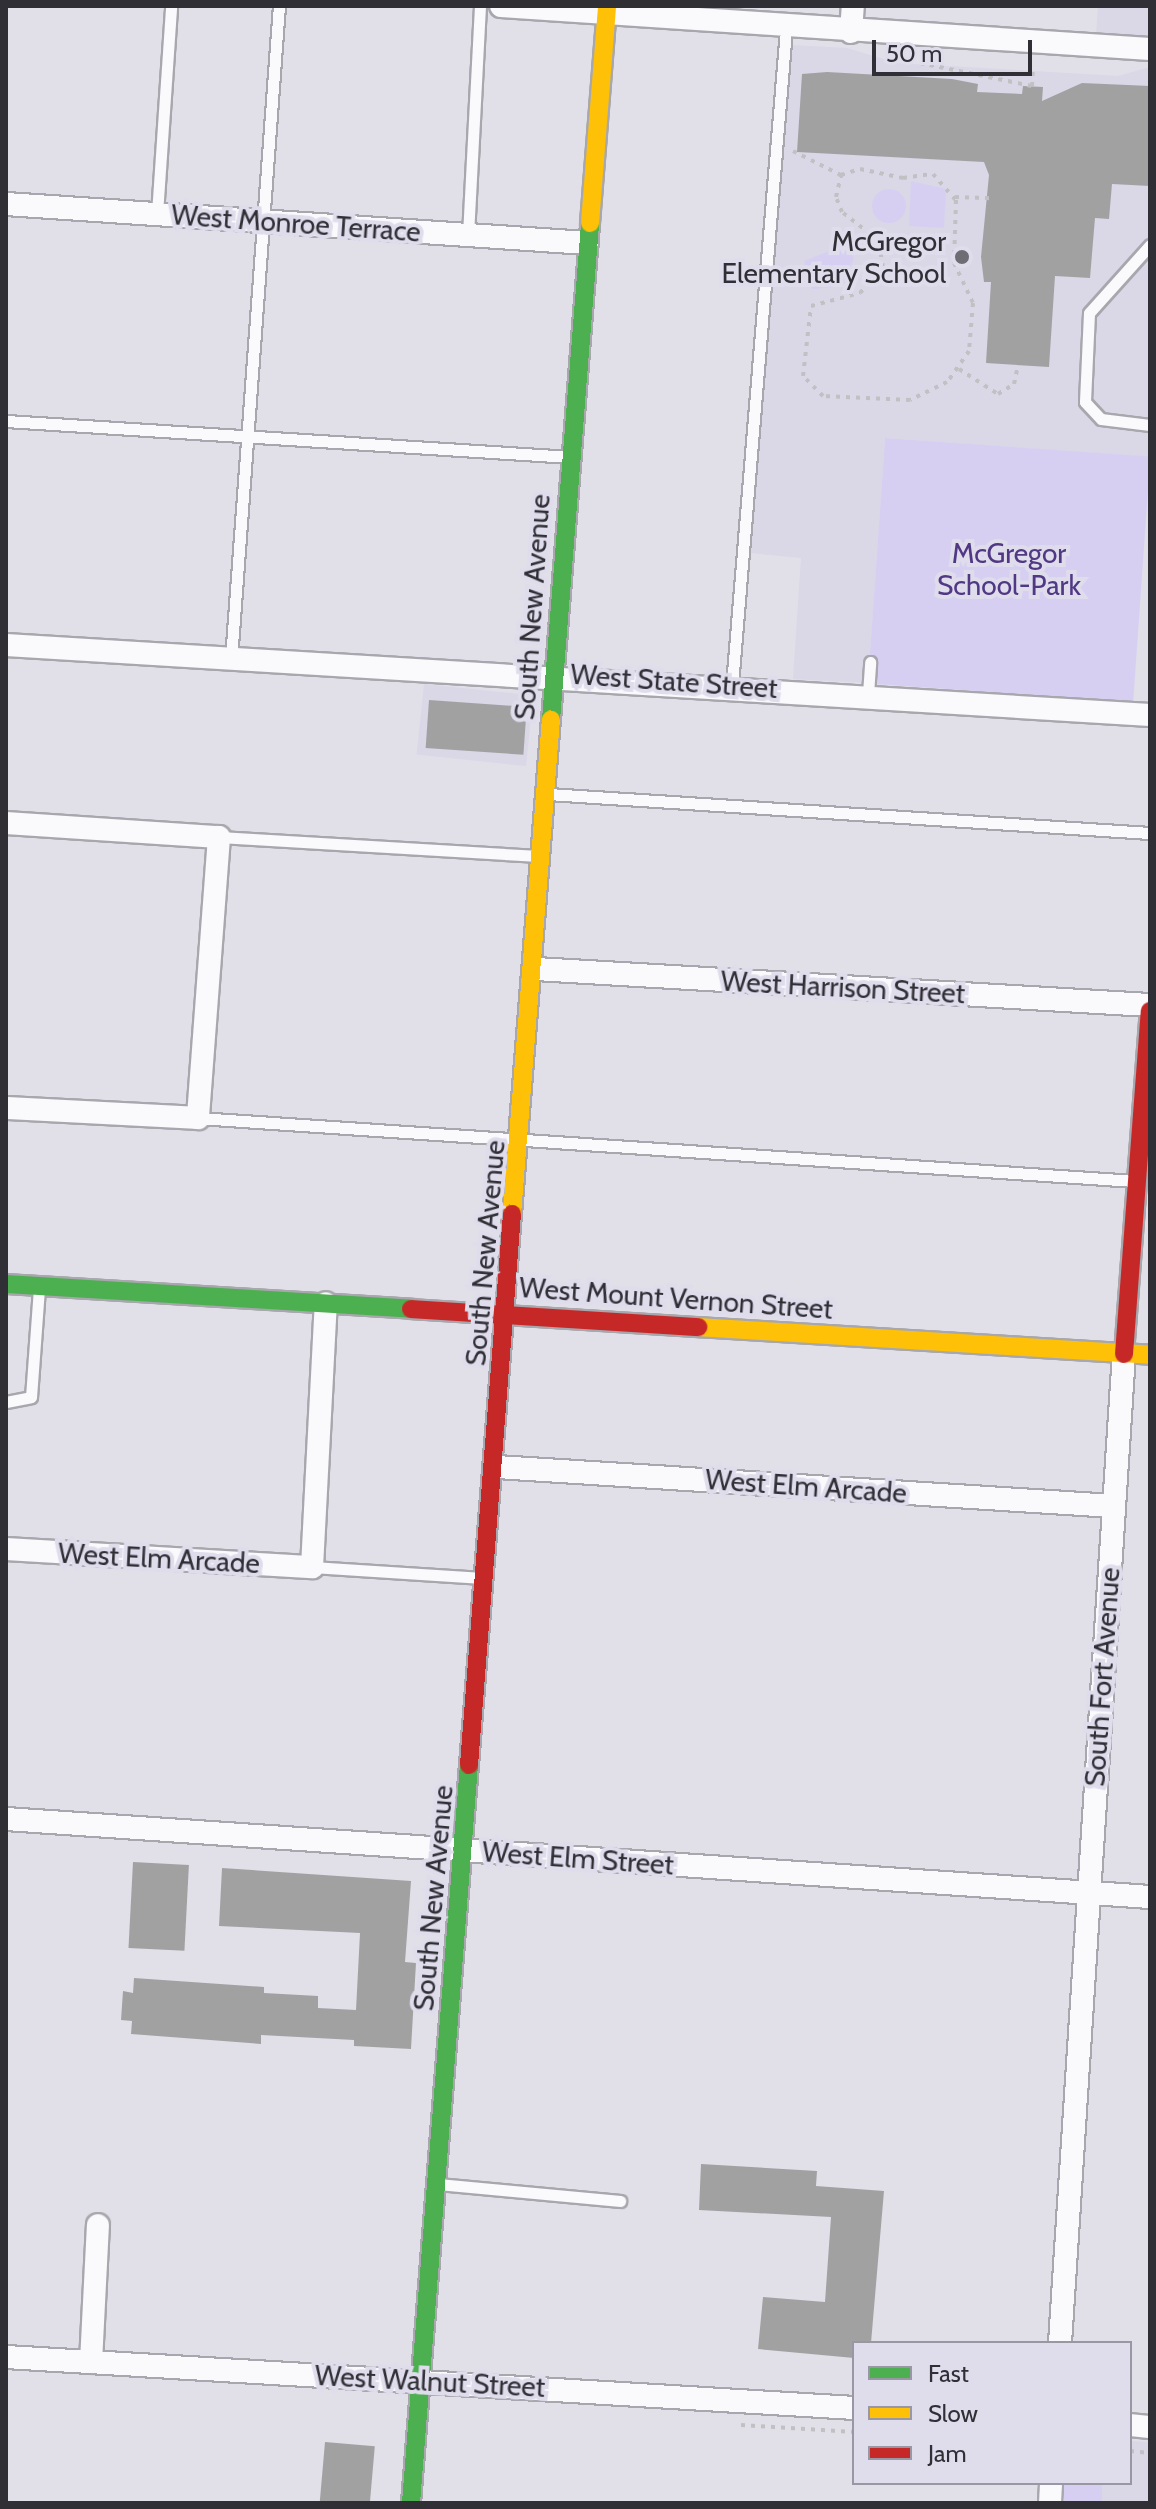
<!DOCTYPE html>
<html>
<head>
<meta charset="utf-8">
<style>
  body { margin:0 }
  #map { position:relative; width:1156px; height:2509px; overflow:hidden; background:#e1e0e8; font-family:Cabin,sans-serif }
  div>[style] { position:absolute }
  .built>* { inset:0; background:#dad7e7; transform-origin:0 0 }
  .green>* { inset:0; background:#d7cff2; transform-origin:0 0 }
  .round { border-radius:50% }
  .building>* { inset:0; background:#a2a1a2; transform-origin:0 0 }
  .path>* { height:4px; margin-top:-2px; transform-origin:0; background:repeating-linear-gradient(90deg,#c1c1c4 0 4px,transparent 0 10px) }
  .roads { filter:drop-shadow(2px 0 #a8a7ad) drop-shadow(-2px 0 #a8a7ad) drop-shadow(0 2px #a8a7ad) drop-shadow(0 -2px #a8a7ad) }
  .lane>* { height:11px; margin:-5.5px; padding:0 5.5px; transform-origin:5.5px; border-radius:5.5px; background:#fafafc }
  .street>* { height:22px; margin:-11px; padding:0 11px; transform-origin:11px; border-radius:11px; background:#fafafc }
  .fast>* { height:18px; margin:-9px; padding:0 9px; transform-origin:9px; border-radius:9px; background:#4caf50 }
  .slow>* { height:18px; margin:-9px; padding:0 9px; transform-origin:9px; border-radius:9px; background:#ffc107 }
  .jam>* { height:18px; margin:-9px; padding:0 9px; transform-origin:9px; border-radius:9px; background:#c62828 }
  .dots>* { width:22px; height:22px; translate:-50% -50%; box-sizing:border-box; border:4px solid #dfdcec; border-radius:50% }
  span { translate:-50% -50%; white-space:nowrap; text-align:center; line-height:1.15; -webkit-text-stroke:8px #dfdcec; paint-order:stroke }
  .street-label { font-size:28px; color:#312f36 }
  .poi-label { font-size:28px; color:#312f36 }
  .right { translate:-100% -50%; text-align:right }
  .park-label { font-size:28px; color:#503885 }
  .frame { position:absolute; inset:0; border:8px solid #312f36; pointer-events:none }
  .legend { position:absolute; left:852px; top:2341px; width:280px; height:144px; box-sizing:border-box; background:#dfdcec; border:2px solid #9997a3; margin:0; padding:10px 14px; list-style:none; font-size:24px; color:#312f36 }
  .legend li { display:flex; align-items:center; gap:16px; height:40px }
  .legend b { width:40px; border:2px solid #9997a3 }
  .scale { position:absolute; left:872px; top:40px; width:160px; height:36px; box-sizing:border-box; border:4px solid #312f36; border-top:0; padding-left:10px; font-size:24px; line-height:28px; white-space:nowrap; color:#312f36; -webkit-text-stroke:6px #dfdcec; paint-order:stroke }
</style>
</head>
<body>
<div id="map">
  <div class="built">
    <i style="clip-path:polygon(1098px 6px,1150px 6px,1150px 40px,1096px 36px)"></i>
    <i style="clip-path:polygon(791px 45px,847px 48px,897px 63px,1118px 76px,1150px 67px,1150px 457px,885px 438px,868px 683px,793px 679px,801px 558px,750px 553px)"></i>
    <i style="left:424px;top:684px;width:110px;height:71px;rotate:6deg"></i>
    <i style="clip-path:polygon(1130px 2441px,1150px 2442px,1150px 2503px,1100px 2503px,1102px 2483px,1130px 2483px)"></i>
  </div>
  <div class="green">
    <i style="clip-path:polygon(911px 181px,946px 189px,944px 228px,909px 226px)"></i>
    <i class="round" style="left:872px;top:189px;width:34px;height:34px"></i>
    <i style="clip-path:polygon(847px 244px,854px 258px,842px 286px,812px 289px,804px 261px)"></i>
    <i style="left:885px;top:438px;width:266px;height:246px;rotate:4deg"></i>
    <i style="left:1064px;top:2483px;width:38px;height:20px"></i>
  </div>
  <div class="building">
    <i style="clip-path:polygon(827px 72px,952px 79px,978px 84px,977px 92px,1022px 94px,1023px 86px,1043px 87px,1042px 101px,1082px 83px,1150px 86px,1150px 186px,1112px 184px,1109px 219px,1095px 218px,1090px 278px,1055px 276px,1049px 367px,986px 363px,991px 282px,984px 282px,981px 257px,989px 175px,984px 162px,797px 152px,802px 74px)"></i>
    <i style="left:429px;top:700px;width:98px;height:48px;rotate:4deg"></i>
    <i style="left:133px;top:1862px;width:56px;height:86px;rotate:3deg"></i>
    <i style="clip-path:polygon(222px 1868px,411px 1881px,405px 1962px,416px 1963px,411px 2049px,354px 2046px,354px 2040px,261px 2035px,261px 2044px,131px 2034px,132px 2021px,121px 2020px,123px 1991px,133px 1993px,134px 1978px,264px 1987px,264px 1993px,318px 1996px,318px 2008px,356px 2010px,360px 1933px,219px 1926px)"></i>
    <i style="clip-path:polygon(701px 2164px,817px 2171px,816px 2186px,884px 2191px,871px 2343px,854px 2343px,854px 2358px,758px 2349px,763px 2297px,825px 2302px,831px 2217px,699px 2210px)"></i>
    <i style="left:325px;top:2442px;width:50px;height:61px;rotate:5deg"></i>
  </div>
  <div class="path">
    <i style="left:920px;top:63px;width:114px;rotate:11.6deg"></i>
    <i style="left:1032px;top:86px;width:17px;rotate:-87deg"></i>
    <i style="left:793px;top:151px;width:54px;rotate:26.6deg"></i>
    <i style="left:860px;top:169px;width:44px;rotate:11.8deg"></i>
    <i style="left:903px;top:178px;width:30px;rotate:-8deg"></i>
    <i style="left:933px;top:174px;width:35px;rotate:49deg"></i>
    <i style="left:956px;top:200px;width:63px;rotate:91.8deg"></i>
    <i style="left:954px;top:263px;width:44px;rotate:64.6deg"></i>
    <i style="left:973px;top:303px;width:48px;rotate:94.8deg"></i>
    <i style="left:969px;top:351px;width:38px;rotate:125deg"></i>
    <i style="left:947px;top:382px;width:41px;rotate:154.1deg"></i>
    <i style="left:910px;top:400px;width:87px;rotate:-177.4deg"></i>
    <i style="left:823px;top:396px;width:28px;rotate:-135deg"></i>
    <i style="left:803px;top:376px;width:70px;rotate:-83.5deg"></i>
    <i style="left:811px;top:306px;width:51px;rotate:-14.9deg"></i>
    <i style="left:860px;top:293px;width:35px;rotate:-49deg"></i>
    <i style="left:883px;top:267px;width:27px;rotate:-100deg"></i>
    <i style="left:878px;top:240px;width:46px;rotate:-142.1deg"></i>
    <i style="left:842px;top:212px;width:16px;rotate:-112deg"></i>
    <i style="left:836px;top:197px;width:23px;rotate:-77deg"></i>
    <i style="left:841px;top:175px;width:20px;rotate:-18deg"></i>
    <i style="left:955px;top:197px;width:37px;rotate:2deg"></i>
    <i style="left:959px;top:369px;width:46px;rotate:32.7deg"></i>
    <i style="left:998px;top:394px;width:19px;rotate:-32deg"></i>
    <i style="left:1014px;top:384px;width:19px;rotate:-78deg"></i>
    <i style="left:741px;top:2425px;width:113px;rotate:3.5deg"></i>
    <i style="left:1130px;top:2451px;width:20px;rotate:6deg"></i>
  </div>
  <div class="roads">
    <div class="lane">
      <i style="left:157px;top:214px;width:208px;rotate:-86.1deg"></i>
      <i style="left:468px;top:235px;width:229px;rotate:-87deg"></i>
      <i style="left:1150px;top:245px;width:91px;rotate:131.9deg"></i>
      <i style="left:1089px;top:313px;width:89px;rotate:92.6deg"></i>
      <i style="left:1085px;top:402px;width:23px;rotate:47deg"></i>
      <i style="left:1101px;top:419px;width:49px;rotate:7deg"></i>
      <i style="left:6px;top:421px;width:565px;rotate:3.65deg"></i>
      <i style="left:231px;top:659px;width:655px;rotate:-85.8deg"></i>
      <i style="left:732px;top:685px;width:658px;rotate:-85.29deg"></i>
      <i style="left:868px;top:694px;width:32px;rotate:-86deg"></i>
      <i style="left:548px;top:794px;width:603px;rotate:3.71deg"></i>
      <i style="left:219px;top:837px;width:320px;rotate:3.4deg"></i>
      <i style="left:198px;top:1118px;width:939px;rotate:3.85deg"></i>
      <i style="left:6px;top:1402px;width:25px;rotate:-11deg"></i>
      <i style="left:31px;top:1397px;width:110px;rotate:-85.8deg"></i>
      <i style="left:312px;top:1567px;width:171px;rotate:3.7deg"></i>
      <i style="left:438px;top:2184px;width:183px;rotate:5.3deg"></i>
    </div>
    <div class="street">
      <i style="left:501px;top:6px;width:650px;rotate:3.79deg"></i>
      <i style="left:851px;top:32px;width:26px;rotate:-86deg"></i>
      <i style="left:6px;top:204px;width:582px;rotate:3.84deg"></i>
      <i style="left:6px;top:645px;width:1146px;rotate:3.5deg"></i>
      <i style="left:6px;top:823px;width:213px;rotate:3.8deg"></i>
      <i style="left:219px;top:837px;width:282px;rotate:94.3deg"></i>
      <i style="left:198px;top:1118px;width:192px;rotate:-177deg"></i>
      <i style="left:536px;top:969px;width:615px;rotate:3.36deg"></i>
      <i style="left:497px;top:1467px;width:618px;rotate:3.62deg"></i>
      <i style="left:6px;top:1549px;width:307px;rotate:3.4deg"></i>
      <i style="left:312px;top:1567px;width:264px;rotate:-87deg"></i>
      <i style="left:6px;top:1819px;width:1147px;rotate:3.9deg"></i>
      <i style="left:1060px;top:2343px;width:991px;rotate:-86.3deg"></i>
      <i style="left:6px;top:2357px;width:850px;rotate:3.44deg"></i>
      <i style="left:91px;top:2362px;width:137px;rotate:-87.1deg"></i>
      <i style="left:1130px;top:2425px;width:20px;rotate:6deg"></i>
      <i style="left:1050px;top:2503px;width:20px;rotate:-87deg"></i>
    </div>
    <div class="fast">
      <i style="left:551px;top:720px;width:499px;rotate:-85.5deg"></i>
      <i style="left:6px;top:1284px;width:406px;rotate:3.5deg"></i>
      <i style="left:411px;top:2503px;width:740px;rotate:-85.51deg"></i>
    </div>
    <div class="slow">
      <i style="left:590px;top:223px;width:218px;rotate:-85.5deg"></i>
      <i style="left:512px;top:1214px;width:496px;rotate:-85.5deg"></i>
      <i style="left:698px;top:1327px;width:453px;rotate:3.5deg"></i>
    </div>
    <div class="jam">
      <i style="left:411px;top:1309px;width:288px;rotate:3.6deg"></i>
      <i style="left:1124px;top:1354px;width:344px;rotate:-85.7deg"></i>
      <i style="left:469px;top:1765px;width:553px;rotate:-85.54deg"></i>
    </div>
  </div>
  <div class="dots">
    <i style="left:962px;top:257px;background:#6f6d74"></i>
  </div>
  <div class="street-label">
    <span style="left:296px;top:223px;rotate:4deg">West Monroe Terrace</span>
    <span style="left:532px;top:607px;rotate:-86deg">South New Avenue</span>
    <span style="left:674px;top:681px;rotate:4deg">West State Street</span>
    <span style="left:843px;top:987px;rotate:3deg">West Harrison Street</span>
    <span style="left:485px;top:1253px;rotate:-85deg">South New Avenue</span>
    <span style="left:676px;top:1298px;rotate:4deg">West Mount Vernon Street</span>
    <span style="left:806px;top:1486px;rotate:4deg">West Elm Arcade</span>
    <span style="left:159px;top:1558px;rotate:3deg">West Elm Arcade</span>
    <span style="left:1102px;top:1677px;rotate:-86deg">South Fort Avenue</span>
    <span style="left:578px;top:1858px;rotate:4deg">West Elm Street</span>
    <span style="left:433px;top:1898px;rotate:-85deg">South New Avenue</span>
    <span style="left:430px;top:2381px;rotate:3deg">West Walnut Street</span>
  </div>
  <div class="poi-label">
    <span class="right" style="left:946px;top:257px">McGregor<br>Elementary School</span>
  </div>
  <div class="park-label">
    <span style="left:1009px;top:569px">McGregor<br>School-Park</span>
  </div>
  <div class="frame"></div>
  <ul class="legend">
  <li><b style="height:10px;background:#4caf50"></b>Fast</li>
  <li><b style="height:10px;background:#ffc107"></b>Slow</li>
  <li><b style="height:10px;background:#c62828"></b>Jam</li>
  </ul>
  <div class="scale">50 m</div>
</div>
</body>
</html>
